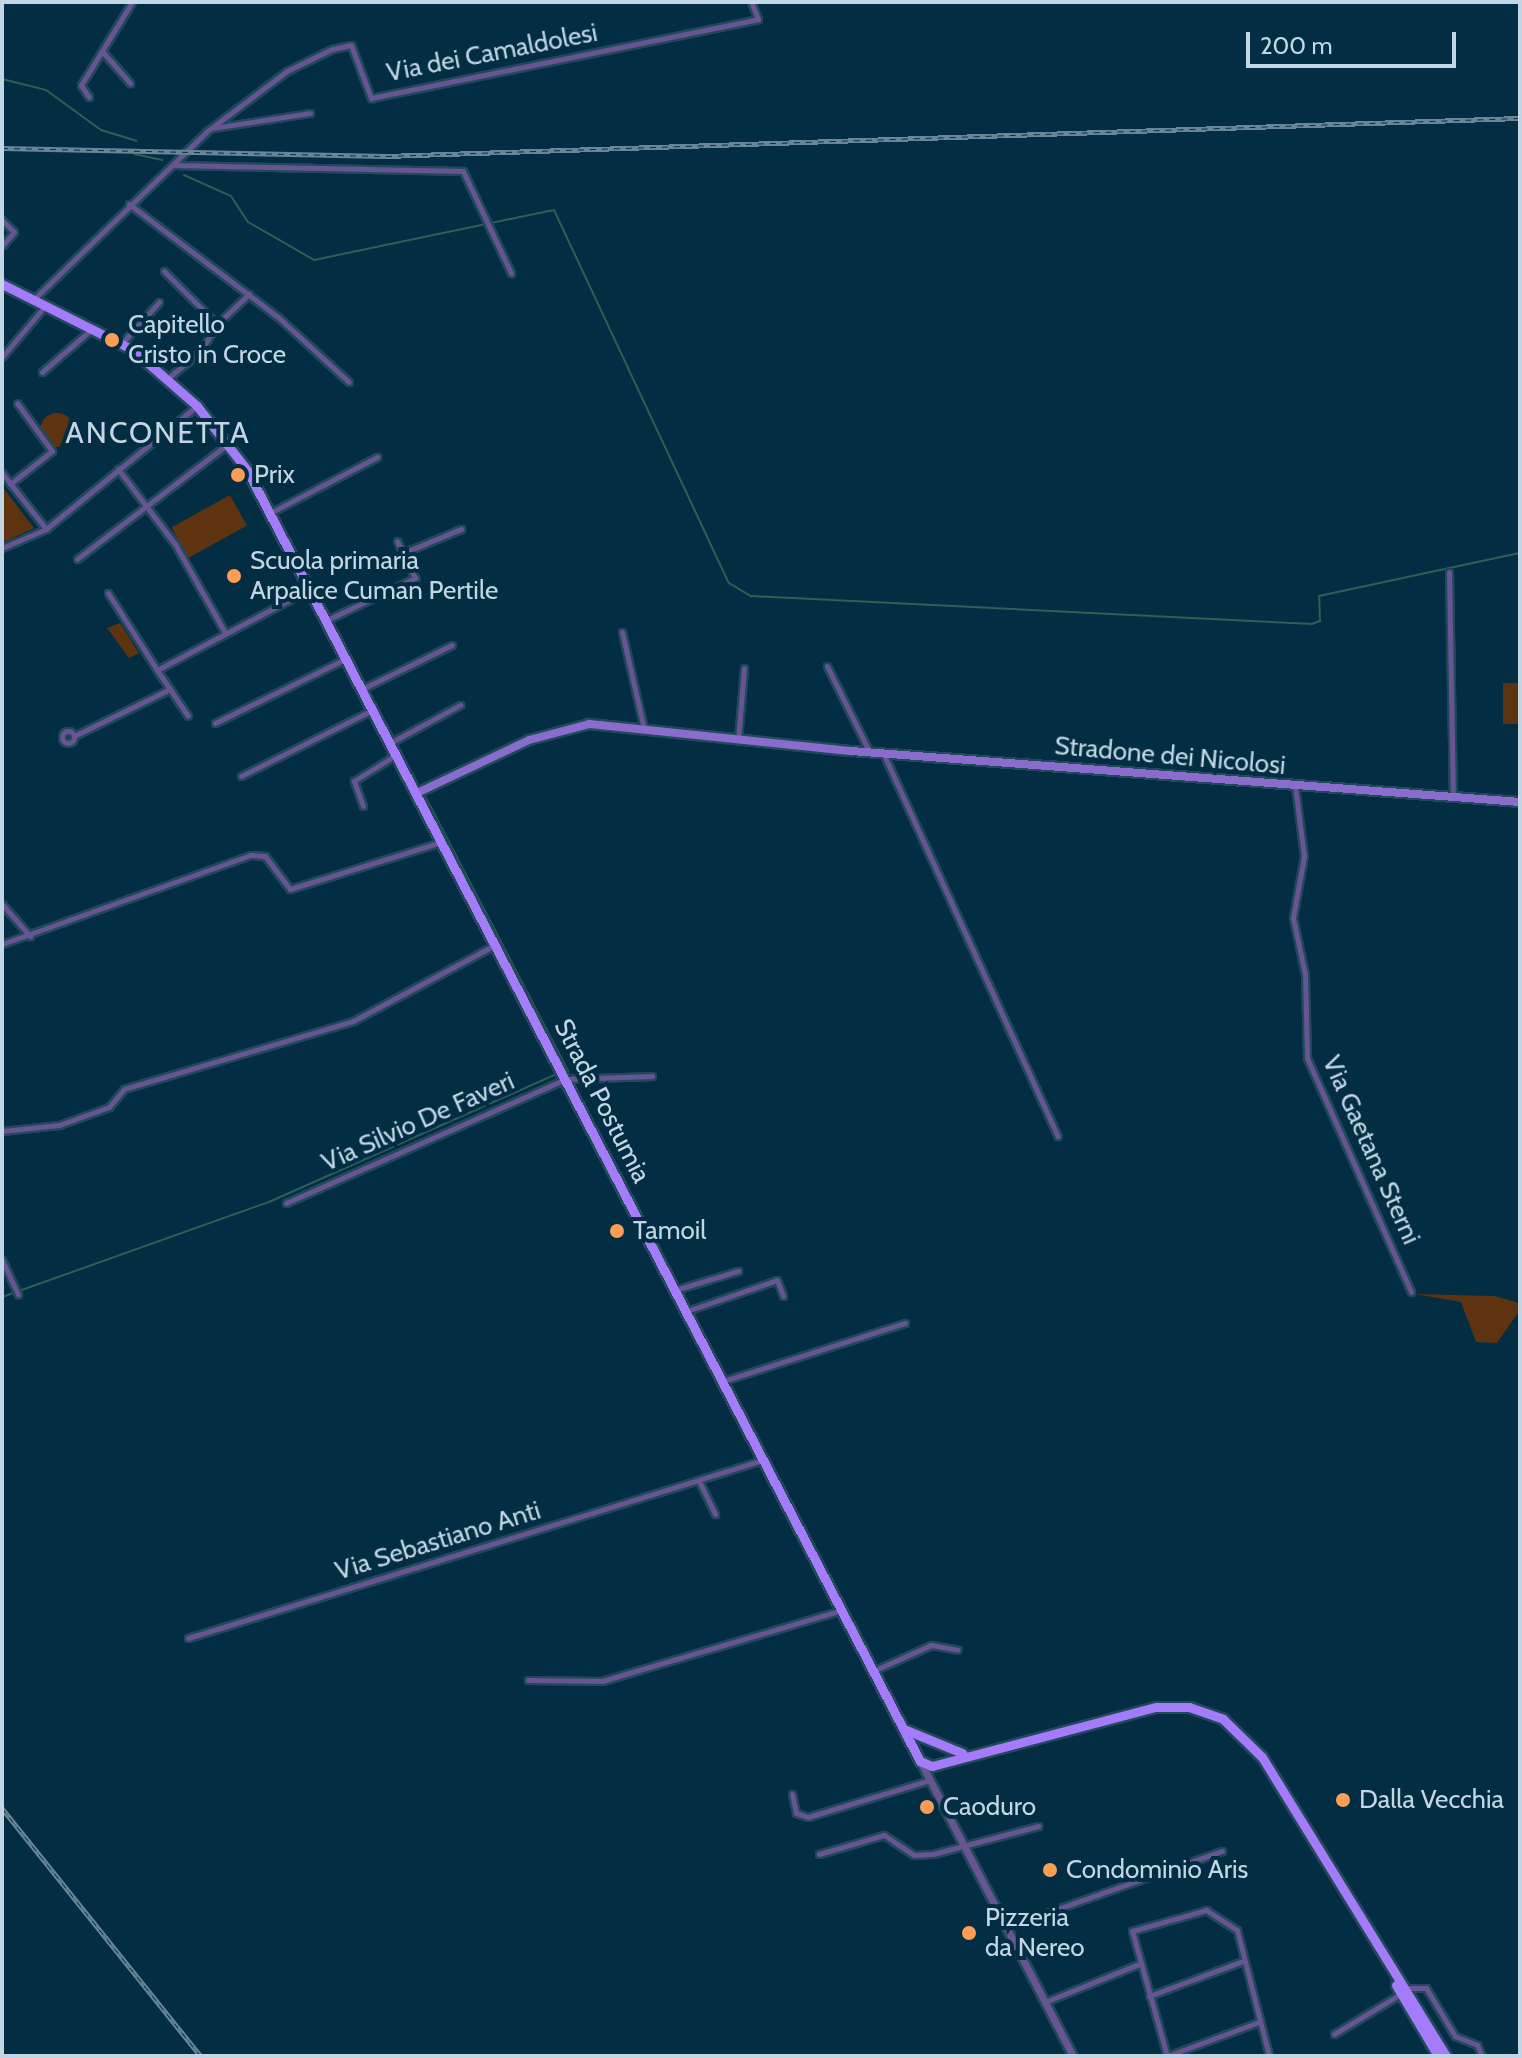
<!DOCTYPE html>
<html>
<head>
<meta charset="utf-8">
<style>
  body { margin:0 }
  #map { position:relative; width:1522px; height:2058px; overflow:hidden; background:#022d42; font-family:Cabin,sans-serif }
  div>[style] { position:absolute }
  .green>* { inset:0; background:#5e3310; transform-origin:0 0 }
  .round { border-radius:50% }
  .stream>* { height:2px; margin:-1px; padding:0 1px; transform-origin:1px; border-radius:1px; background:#2c6154 }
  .roads { filter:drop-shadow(2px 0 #21485c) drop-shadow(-2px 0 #21485c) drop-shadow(0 2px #21485c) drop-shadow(0 -2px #21485c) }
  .minor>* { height:5px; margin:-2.5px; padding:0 2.5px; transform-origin:2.5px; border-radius:2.5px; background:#665591 }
  .minor>.ring { margin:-2.5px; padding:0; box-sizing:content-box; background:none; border:5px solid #665591; border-radius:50% }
  .tertiary>* { height:7px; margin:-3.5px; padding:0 3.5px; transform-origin:3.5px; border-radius:3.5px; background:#665591 }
  .secondary>* { height:8px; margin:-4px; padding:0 4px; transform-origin:4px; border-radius:4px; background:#896ccb }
  .primary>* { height:9px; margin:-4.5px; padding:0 4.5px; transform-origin:4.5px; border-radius:4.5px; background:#a47cf9 }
  .rail>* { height:5px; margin-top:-2.5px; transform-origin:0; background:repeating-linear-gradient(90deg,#022d42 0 6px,#678697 0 12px); box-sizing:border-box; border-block:2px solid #678697 }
  .dots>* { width:22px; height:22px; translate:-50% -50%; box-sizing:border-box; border:4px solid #022d42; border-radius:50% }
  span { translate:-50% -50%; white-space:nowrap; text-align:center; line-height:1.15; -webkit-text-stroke:8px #022d42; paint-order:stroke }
  .street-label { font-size:26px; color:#c2d6e4 }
  .poi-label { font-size:26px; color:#c2d6e4 }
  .left { translate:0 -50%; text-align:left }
  .quarter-label { font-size:30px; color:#c2d6e4; letter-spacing:2px }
  .frame { position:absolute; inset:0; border:4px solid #c2d6e4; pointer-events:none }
  .scale { position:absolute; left:1246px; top:32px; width:210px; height:36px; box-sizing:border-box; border:4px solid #c2d6e4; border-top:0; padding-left:10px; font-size:24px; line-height:28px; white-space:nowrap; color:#c2d6e4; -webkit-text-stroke:6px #022d42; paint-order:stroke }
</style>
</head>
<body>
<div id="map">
  <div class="green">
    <i class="round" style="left:40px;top:413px;width:34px;height:34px"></i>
    <i style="clip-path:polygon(2px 486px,34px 528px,2px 543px)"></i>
    <i style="left:230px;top:495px;width:35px;height:67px;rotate:61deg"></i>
    <i style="clip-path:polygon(120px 623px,139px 653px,129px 658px,107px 628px)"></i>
    <i style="left:1503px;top:683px;width:17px;height:41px"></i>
    <i style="clip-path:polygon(1415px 1294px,1494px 1296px,1520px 1303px,1520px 1310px,1497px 1343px,1476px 1342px,1461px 1302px)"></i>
  </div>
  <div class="stream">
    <i style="left:2px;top:79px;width:45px;rotate:14deg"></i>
    <i style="left:46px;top:90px;width:68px;rotate:36deg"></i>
    <i style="left:101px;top:130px;width:37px;rotate:17deg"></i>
    <i style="left:134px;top:154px;width:29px;rotate:12deg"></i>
    <i style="left:184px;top:175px;width:51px;rotate:24.1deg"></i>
    <i style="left:231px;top:196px;width:31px;rotate:57deg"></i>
    <i style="left:248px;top:222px;width:76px;rotate:29.9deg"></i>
    <i style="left:314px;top:260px;width:245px;rotate:-11.8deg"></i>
    <i style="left:554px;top:210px;width:412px;rotate:64.9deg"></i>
    <i style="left:729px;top:583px;width:26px;rotate:31deg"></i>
    <i style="left:751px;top:596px;width:562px;rotate:2.86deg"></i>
    <i style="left:1312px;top:624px;width:9px;rotate:-21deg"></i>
    <i style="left:1320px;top:621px;width:25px;rotate:-92deg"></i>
    <i style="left:1319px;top:596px;width:206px;rotate:-12.1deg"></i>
    <i style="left:591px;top:728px;width:254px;rotate:5.9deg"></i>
    <i style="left:876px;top:749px;width:646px;rotate:4.26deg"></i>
    <i style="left:508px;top:754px;width:34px;rotate:-23deg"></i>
    <i style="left:424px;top:794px;width:312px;rotate:62.5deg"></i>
    <i style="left:2px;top:1297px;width:283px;rotate:-19.6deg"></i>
    <i style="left:269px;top:1202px;width:312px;rotate:-24deg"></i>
  </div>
  <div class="roads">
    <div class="minor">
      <i style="left:102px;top:51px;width:43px;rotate:48.8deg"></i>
      <i style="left:89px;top:97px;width:14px;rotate:-124deg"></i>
      <i style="left:81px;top:85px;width:97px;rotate:-58.4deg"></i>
      <i style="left:213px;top:128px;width:98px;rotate:-8.8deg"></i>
      <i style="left:176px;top:165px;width:287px;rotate:1.2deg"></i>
      <i style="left:463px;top:171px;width:113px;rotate:64.8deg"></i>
      <i style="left:129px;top:204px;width:187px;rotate:37.2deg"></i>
      <i style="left:278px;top:317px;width:96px;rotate:42.5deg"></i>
      <i style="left:2px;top:220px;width:17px;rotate:45deg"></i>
      <i style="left:14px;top:232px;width:18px;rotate:131deg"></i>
      <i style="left:164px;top:271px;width:75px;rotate:45deg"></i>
      <i style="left:217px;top:324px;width:31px;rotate:121deg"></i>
      <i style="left:201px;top:351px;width:43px;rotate:140.7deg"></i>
      <i style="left:35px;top:298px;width:238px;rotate:-44.1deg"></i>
      <i style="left:206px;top:132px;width:101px;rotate:-37deg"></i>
      <i style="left:287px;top:71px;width:50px;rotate:-26.1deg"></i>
      <i style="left:332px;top:49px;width:19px;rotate:-12deg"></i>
      <i style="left:351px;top:45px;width:57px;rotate:69.3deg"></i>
      <i style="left:371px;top:98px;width:395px;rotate:-11.5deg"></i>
      <i style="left:758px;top:19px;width:18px;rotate:-112deg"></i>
      <i style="left:217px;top:324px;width:44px;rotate:-43.2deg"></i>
      <i style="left:123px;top:342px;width:54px;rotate:-48deg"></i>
      <i style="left:2px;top:357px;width:67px;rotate:-49.9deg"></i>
      <i style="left:42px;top:372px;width:67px;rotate:-40.8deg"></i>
      <i style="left:118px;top:469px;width:94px;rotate:52.8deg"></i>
      <i style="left:175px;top:544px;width:103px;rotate:60.5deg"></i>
      <i style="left:2px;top:473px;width:71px;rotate:51.8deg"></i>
      <i style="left:10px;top:484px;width:53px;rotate:-38.2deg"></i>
      <i style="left:52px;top:451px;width:59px;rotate:-126.1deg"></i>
      <i style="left:270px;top:513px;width:121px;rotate:-27.6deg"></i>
      <i style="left:2px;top:548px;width:48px;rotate:-23.4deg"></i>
      <i style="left:46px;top:529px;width:195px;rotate:-39.2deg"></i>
      <i style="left:403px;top:553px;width:63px;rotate:-22.5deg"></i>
      <i style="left:77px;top:559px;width:190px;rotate:-37.3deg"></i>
      <i style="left:1449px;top:572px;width:224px;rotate:89deg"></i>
      <i style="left:108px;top:593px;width:91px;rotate:57.5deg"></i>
      <i style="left:157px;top:670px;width:173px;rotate:-27.9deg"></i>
      <i style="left:327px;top:620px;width:98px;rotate:-25.5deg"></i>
      <i style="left:415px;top:578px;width:41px;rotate:-115.9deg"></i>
      <i style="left:622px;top:632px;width:99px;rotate:77.2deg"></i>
      <i style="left:827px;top:666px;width:95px;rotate:63.7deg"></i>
      <i style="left:157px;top:670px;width:55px;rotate:56deg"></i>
      <i style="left:362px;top:689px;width:100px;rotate:-26.1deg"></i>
      <i style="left:215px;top:723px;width:145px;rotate:-26.2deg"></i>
      <i class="ring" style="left:62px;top:731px;width:7px;height:7px"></i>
      <i style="left:74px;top:736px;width:107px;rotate:-26.1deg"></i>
      <i style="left:738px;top:740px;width:72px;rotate:-85.2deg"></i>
      <i style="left:390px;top:743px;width:80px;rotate:-28.5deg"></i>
      <i style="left:884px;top:755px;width:419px;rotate:65.5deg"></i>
      <i style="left:241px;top:776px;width:147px;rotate:-26.7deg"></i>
      <i style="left:1295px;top:786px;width:71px;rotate:82.7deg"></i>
      <i style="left:1304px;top:856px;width:63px;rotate:100.1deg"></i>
      <i style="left:1293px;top:918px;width:57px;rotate:77.9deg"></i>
      <i style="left:1305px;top:974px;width:84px;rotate:88.6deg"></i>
      <i style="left:1307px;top:1058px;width:256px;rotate:66deg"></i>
      <i style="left:363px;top:806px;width:27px;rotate:-110deg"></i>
      <i style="left:354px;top:781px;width:49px;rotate:-31.8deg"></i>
      <i style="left:2px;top:904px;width:43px;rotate:48.8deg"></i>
      <i style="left:2px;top:944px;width:264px;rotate:-19.7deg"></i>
      <i style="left:251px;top:855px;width:14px;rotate:4deg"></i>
      <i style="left:265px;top:856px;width:41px;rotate:52.9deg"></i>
      <i style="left:290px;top:889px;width:158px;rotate:-17.3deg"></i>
      <i style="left:2px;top:1131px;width:57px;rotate:-6deg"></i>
      <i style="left:59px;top:1125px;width:53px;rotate:-19.8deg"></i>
      <i style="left:109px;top:1107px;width:23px;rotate:-50deg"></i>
      <i style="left:124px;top:1089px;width:239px;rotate:-16.5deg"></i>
      <i style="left:353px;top:1021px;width:161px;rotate:-28.2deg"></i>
      <i style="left:286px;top:1203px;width:306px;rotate:-23.9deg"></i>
      <i style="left:566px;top:1079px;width:86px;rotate:-2deg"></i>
      <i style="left:2px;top:1260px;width:38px;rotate:65deg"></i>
      <i style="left:675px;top:1290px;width:66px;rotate:-16.8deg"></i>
      <i style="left:687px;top:1311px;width:95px;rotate:-19deg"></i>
      <i style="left:777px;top:1280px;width:17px;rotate:69deg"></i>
      <i style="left:723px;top:1381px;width:191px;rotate:-17.7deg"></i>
      <i style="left:699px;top:1481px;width:37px;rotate:64deg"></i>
      <i style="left:188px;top:1638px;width:602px;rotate:-17.2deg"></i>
      <i style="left:873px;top:1671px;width:64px;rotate:-24.1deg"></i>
      <i style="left:931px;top:1645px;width:27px;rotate:10deg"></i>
      <i style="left:528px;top:1680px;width:74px;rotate:0.8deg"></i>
      <i style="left:602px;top:1681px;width:249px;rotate:-16.5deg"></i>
      <i style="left:792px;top:1794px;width:19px;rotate:78deg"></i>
      <i style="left:796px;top:1813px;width:13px;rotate:18deg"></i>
      <i style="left:808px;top:1817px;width:127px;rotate:-16.9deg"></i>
      <i style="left:819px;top:1854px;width:68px;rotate:-16.3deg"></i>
      <i style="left:884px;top:1835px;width:36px;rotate:34deg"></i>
      <i style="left:914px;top:1855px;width:19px;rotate:-3deg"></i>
      <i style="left:933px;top:1854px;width:109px;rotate:-14.9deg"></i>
      <i style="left:1006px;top:1927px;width:229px;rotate:-19.4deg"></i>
      <i style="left:1410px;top:1988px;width:16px"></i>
      <i style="left:1426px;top:1988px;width:56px;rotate:58.9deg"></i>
      <i style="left:1455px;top:2036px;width:24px;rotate:22deg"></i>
      <i style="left:1477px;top:2045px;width:12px;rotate:66deg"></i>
      <i style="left:1149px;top:1996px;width:100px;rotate:-20.4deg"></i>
      <i style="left:1045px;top:2002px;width:101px;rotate:-22deg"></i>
      <i style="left:1334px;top:2034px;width:74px;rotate:-31.1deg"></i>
      <i style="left:1167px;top:2056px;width:130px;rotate:-105.6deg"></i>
      <i style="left:1132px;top:1931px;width:77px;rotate:-15.8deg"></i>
      <i style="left:1206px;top:1910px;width:37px;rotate:33deg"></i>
      <i style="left:1237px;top:1930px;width:130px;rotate:75.7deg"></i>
      <i style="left:1167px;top:2056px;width:98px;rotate:-20.3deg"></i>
    </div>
    <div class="tertiary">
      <i style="left:920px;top:1761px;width:332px;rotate:62.6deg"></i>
    </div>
    <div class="secondary">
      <i style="left:417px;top:793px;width:124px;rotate:-25.3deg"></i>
      <i style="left:529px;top:740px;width:62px;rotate:-14.9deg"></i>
      <i style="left:589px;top:724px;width:263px;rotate:5.9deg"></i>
      <i style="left:851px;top:751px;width:671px;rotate:4.36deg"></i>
    </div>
    <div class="primary">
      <i style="left:2px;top:284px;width:147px;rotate:26.7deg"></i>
      <i style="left:133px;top:350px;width:85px;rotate:41.2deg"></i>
      <i style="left:197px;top:406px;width:81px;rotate:52deg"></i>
      <i style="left:247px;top:470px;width:1456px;rotate:62.47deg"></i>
      <i style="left:920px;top:1761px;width:13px;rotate:23deg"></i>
      <i style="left:932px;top:1766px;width:232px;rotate:-14.8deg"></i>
      <i style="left:1156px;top:1707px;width:33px"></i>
      <i style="left:1189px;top:1707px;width:36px;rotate:19deg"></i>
      <i style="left:1223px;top:1719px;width:54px;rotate:44.3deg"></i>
      <i style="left:1262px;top:1757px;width:351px;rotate:58.4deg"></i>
      <i style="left:906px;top:1730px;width:61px;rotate:22.3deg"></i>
      <i style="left:1396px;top:1985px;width:82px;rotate:59.4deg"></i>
    </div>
  </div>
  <div class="rail">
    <i style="left:2px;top:148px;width:384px;rotate:1.2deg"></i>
    <i style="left:386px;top:156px;width:1135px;rotate:-1.92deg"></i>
    <i style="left:2px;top:1808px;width:318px;rotate:51.3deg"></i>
  </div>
  <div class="dots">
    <i style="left:112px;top:340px;background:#fc9d54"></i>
    <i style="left:238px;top:475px;background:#fc9d54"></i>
    <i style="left:234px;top:576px;background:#fc9d54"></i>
    <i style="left:617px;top:1231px;background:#fc9d54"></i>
    <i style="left:1343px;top:1800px;background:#fc9d54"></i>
    <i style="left:927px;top:1807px;background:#fc9d54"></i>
    <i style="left:1050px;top:1870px;background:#fc9d54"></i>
    <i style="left:969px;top:1933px;background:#fc9d54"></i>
  </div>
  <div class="street-label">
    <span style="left:492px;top:53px;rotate:-11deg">Via dei Camaldolesi</span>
    <span style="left:1170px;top:756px;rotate:5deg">Stradone dei Nicolosi</span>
    <span style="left:602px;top:1101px;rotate:63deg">Strada Postumia</span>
    <span style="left:418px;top:1122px;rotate:-24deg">Via Silvio De Faveri</span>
    <span style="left:1371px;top:1150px;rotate:66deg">Via Gaetana Sterni</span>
    <span style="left:438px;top:1541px;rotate:-17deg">Via Sebastiano Anti</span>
  </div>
  <div class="poi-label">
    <span class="left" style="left:128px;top:340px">Capitello<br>Cristo in Croce</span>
    <span class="left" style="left:254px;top:475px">Prix</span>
    <span class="left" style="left:250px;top:576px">Scuola primaria<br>Arpalice Cuman Pertile</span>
    <span class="left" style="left:633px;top:1231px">Tamoil</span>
    <span class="left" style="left:1359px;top:1800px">Dalla Vecchia</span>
    <span class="left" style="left:943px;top:1807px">Caoduro</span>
    <span class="left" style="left:1066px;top:1870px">Condominio Aris</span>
    <span class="left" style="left:985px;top:1933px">Pizzeria<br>da Nereo</span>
  </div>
  <div class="quarter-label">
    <span style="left:158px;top:433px">ANCONETTA</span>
  </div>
  <div class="frame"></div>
  <div class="scale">200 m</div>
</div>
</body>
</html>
